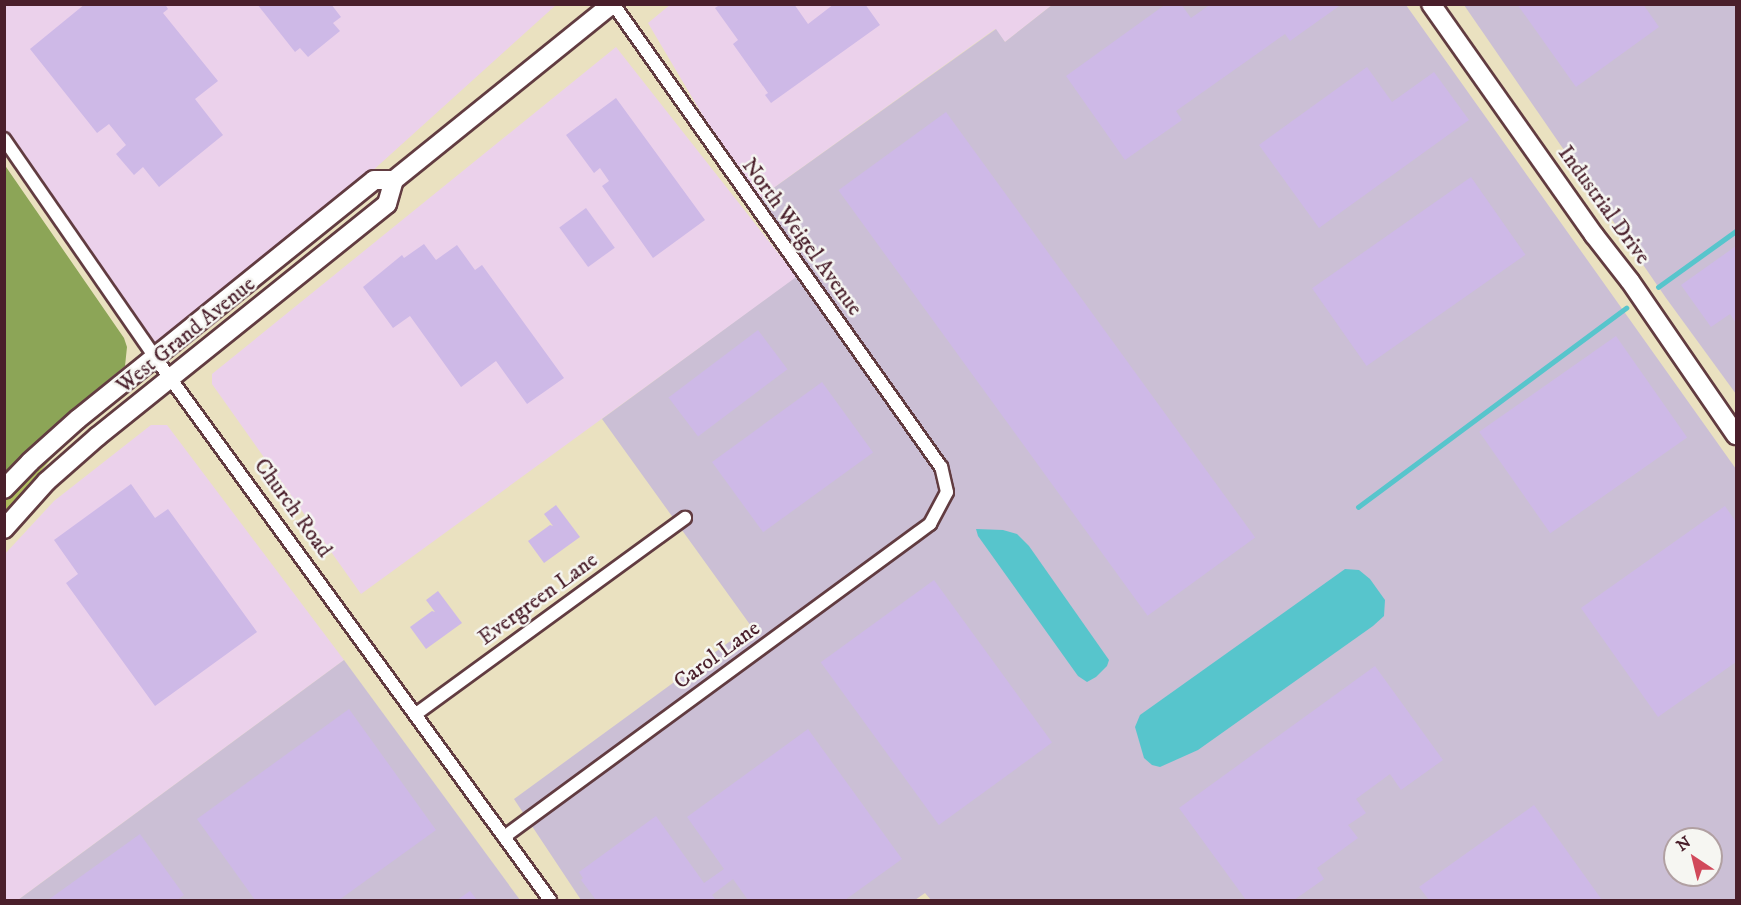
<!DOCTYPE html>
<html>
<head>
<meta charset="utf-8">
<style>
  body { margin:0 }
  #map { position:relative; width:1741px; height:905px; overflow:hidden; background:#eae1c0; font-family:"IM FELL DW Pica",serif }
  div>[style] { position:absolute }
  .built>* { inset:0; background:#ebd1eb }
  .industrial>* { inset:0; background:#cbbfd5 }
  .green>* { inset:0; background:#b1be61 }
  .forest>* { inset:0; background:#8ca557 }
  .water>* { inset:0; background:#57c5cc }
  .stream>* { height:4.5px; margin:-2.25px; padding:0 2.25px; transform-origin:2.25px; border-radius:2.25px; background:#57c5cc }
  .building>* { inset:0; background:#ceb9e7; transform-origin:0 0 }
  .roads { filter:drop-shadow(2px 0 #623c41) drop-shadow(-2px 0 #623c41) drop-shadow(0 2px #623c41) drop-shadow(0 -2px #623c41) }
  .street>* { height:12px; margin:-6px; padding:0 6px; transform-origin:6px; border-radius:6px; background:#fff }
  .secondary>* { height:18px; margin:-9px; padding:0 9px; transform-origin:9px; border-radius:9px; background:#fff }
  span { translate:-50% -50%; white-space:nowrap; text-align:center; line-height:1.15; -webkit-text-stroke:5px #f6f6f2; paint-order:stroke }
  .street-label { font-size:22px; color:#4a1f2b }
  .frame { position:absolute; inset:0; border:6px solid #4a1f2b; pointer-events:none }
  .north { position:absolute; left:1663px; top:827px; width:60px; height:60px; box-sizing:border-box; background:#f6f6f2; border:2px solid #b1a0a2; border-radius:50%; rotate:325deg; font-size:16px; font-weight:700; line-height:24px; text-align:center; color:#4a1f2b }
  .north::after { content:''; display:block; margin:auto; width:21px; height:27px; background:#d1495b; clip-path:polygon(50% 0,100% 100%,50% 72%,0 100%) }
</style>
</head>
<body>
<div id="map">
  <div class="built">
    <i style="clip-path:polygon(671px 4px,1052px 5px,1005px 42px,995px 29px,754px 202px,648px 23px)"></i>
    <i style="clip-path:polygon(4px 5px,556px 5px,162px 361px,5px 134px)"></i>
    <i style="clip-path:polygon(616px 47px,797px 277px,361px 594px,212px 384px,212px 374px)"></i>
    <i style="clip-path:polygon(151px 425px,167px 425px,344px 660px,18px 900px,5px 900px,4px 555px,54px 501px)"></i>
  </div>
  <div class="industrial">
    <i style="clip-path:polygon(evenodd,1052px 5px,1406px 5px,1736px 469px,1736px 900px,931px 900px,925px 893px,915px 900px,581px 900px,514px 799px,751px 626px,602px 419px,803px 272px,754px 202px,996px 29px,1005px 42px,1052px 5px,1675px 839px,1711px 839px,1711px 875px,1675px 875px,1675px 839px)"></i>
    <i style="clip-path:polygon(1464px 5px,1736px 5px,1736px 394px,1666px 298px)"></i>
    <i style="clip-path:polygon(344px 660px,520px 900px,18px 900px)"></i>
  </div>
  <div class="green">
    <i style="clip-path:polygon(72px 434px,74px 436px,50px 460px,5px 514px,5px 501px)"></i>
  </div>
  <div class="forest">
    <i style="clip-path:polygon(4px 164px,124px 338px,127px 347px,125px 366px,64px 417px,5px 473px)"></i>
  </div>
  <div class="water">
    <i style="clip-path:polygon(976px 529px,1003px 530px,1017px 534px,1029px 546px,1109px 660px,1107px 666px,1096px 677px,1087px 682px,1078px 676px,978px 536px)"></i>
    <i style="clip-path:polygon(1345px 569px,1359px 570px,1370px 579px,1385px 600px,1384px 616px,1373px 626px,1198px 750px,1160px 767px,1152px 765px,1144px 758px,1135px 727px,1140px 715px)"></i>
  </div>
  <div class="stream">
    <i style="left:1658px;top:287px;width:96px;rotate:-35.7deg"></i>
    <i style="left:1358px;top:507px;width:334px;rotate:-36.6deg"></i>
  </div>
  <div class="building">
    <i style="clip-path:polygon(85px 4px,165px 4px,168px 9px,163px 13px,218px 81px,195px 99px,223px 135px,159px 187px,143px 167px,134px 175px,116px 154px,126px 145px,109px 124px,97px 133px,30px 49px)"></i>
    <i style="clip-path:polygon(257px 4px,331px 4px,341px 17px,333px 23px,340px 31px,308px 57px,300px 48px,295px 52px)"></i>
    <i style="clip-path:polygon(721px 4px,794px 4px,808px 24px,834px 4px,865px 4px,880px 25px,771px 103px,765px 95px,768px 93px,733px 44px,738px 40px,715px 8px)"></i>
    <i style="clip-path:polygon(1166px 4px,1181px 4px,1191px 18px,1211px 4px,1342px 4px,1290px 41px,1285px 34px,1176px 111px,1182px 120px,1125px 160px,1066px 76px)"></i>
    <i style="clip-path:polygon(1517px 4px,1643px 4px,1659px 27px,1576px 87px)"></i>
    <i style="clip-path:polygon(1367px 67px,1392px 102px,1434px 72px,1469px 120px,1319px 228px,1259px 145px)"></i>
    <i style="clip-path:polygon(616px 98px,705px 220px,653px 258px,602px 186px,609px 181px,600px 168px,594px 173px,566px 135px)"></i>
    <i style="left:946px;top:112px;width:526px;height:133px;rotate:54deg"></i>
    <i style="left:1471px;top:177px;width:95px;height:194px;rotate:55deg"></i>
    <i style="left:586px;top:208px;width:49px;height:33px;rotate:54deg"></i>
    <i style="clip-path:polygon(424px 244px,436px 260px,457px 245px,475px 270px,482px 265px,564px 378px,527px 404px,496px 361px,461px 387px,410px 316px,393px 328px,363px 287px,402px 255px,404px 258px)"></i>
    <i style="clip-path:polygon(1736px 246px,1736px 323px,1730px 314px,1711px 327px,1681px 285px)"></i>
    <i style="left:758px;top:330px;width:49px;height:112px;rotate:53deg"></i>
    <i style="left:1616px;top:336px;width:124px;height:167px;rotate:55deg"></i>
    <i style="left:822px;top:382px;width:87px;height:136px;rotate:54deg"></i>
    <i style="clip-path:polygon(131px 484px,155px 518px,168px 509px,257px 632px,155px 706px,66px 583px,78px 574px,54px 540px)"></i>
    <i style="clip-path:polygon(556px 505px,580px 537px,544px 563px,528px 541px,550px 525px,553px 526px,544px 514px)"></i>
    <i style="clip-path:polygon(1725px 506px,1736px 522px,1736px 662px,1658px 717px,1581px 608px)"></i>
    <i style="left:934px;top:580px;width:201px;height:140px;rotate:54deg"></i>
    <i style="clip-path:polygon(438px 591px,462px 623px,426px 649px,410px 627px,432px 611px,435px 612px,426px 600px)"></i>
    <i style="clip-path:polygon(1375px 666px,1443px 760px,1401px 790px,1390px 774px,1356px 799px,1366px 813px,1348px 825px,1358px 838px,1317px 868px,1324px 879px,1294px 900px,1246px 900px,1179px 808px)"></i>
    <i style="clip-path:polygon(349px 709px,436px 830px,339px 900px,255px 900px,197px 819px)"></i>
    <i style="clip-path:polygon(808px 729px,902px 859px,845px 900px,748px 900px,733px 879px,712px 895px,716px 900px,596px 900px,581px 880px,583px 878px,579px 872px,656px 816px,704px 883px,724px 869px,687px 817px)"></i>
    <i style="clip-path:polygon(1534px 805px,1602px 900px,1429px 900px,1419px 887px)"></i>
    <i style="clip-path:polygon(140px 834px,184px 895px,177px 900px,48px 900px)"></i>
    <i style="clip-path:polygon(470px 891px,477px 900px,457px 900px)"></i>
  </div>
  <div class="roads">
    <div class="street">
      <i style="left:4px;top:139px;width:264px;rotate:55.3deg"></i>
      <i style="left:154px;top:356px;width:673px;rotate:53.95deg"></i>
      <i style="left:416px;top:714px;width:333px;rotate:-36.1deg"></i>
      <i style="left:504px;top:837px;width:529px;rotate:-36.31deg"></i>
      <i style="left:930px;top:524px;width:36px;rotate:-62deg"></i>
      <i style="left:947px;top:492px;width:26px;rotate:-103deg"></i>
      <i style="left:941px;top:467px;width:567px;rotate:-125.31deg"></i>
    </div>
    <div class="secondary">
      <i style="left:1431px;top:4px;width:283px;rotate:54.8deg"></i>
      <i style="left:1594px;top:235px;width:58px;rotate:52deg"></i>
      <i style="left:1630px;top:281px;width:187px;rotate:55.5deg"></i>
      <i style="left:4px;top:489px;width:37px;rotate:-46deg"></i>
      <i style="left:30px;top:462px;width:64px;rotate:-41.9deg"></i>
      <i style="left:78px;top:419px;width:380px;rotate:-38.9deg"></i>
      <i style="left:374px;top:180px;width:20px"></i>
      <i style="left:4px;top:529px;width:64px;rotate:-48.1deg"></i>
      <i style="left:47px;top:481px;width:67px;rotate:-41.3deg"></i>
      <i style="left:97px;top:437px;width:372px;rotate:-38.8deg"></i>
      <i style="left:387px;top:204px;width:25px;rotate:-74deg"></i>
      <i style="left:394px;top:180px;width:280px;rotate:-38.9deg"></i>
    </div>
  </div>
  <div class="street-label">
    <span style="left:1604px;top:205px;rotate:54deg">Industrial Drive</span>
    <span style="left:802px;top:237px;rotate:54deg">North Weigel Avenue</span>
    <span style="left:186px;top:335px;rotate:-39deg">West Grand Avenue</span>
    <span style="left:293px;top:508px;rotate:54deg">Church Road</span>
    <span style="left:538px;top:599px;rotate:-36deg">Evergreen Lane</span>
    <span style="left:717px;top:655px;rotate:-36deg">Carol Lane</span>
  </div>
  <div class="frame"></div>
  <div class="north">N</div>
</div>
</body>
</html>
